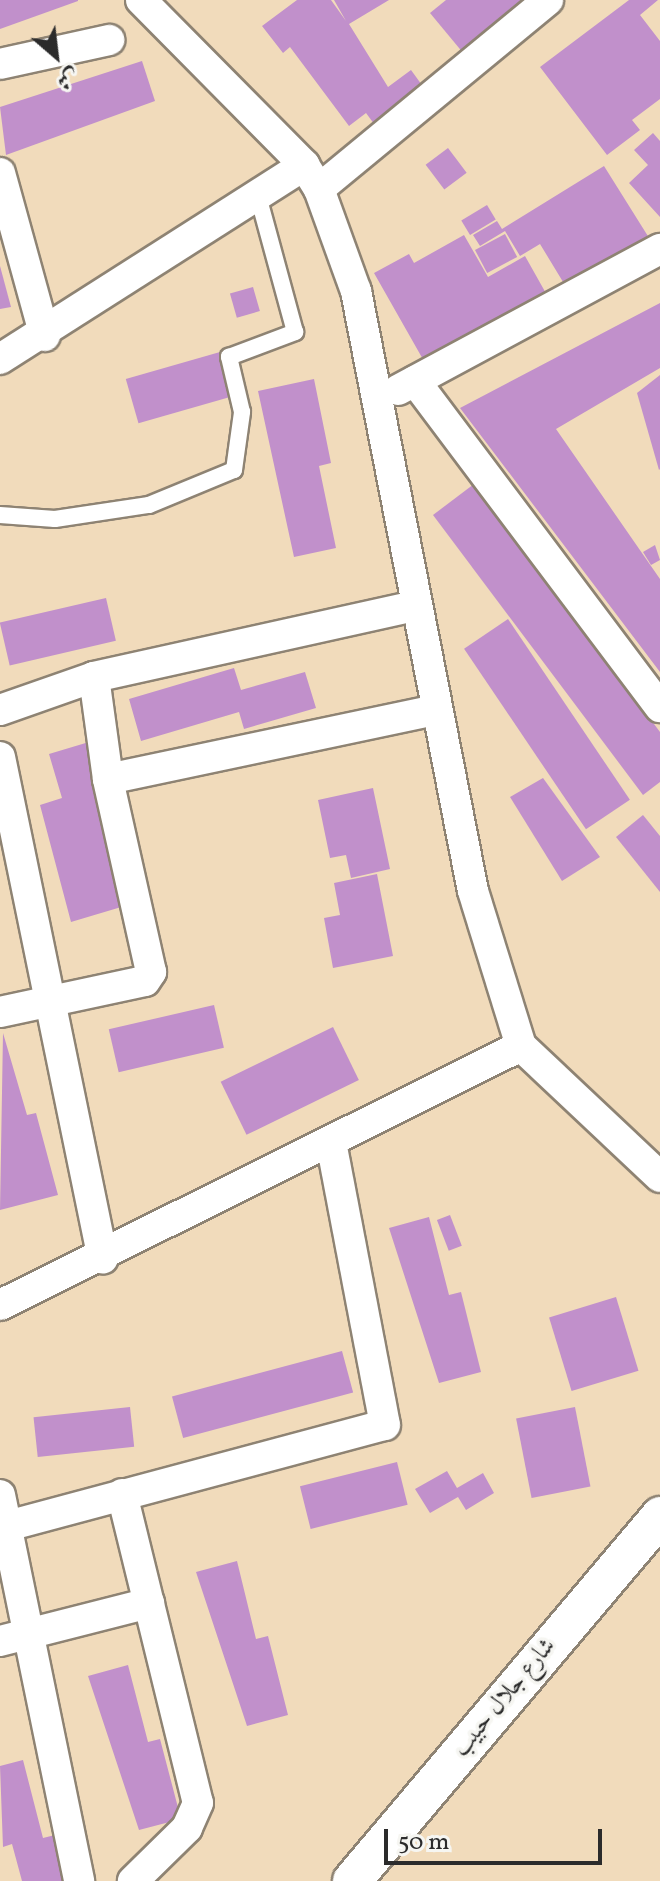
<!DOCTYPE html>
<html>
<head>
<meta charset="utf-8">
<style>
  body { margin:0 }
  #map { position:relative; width:660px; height:1881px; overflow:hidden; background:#f1dbbb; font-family:Vollkorn,Amiri,serif }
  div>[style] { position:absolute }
  .building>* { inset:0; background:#c190cb; transform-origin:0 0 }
  .roads { filter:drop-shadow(2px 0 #8e8373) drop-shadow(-2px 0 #8e8373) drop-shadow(0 2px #8e8373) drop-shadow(0 -2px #8e8373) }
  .service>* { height:16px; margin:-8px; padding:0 8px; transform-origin:8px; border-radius:8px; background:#fff }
  .minor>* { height:30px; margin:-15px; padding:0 15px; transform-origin:15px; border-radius:15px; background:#fff }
  .tertiary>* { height:38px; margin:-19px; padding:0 19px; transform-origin:19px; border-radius:19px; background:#fff }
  span { translate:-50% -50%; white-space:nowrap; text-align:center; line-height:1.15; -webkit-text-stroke:7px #f6f6f2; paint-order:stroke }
  .street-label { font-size:24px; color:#2b2b2b }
  .north { position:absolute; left:16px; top:16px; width:80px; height:80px; -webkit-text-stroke:6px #f6f6f2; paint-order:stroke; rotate:152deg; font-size:22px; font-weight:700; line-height:32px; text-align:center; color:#2b2b2b }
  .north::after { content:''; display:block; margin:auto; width:28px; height:36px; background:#2b2b2b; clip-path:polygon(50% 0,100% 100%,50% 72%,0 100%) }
  .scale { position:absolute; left:384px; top:1829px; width:218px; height:36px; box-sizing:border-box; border:4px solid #2b2b2b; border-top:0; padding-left:10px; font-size:24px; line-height:28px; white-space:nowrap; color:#2b2b2b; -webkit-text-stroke:6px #f6f6f2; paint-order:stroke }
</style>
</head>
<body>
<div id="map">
  <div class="building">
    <i style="clip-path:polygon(0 0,78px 0,78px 1px,0 29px)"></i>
    <i style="clip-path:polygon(297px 0,331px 0,346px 21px,334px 0,389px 0,349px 24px,388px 87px,411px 70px,435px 103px,386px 140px,366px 113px,349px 126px,290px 47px,283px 53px,262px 26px)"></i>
    <i style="clip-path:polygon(446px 0,526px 0,464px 54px,430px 13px)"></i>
    <i style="clip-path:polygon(629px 0,658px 0,640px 15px,660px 41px,660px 99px,632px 120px,640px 130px,607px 155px,540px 67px)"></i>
    <i style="clip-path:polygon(142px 61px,155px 101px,6px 155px,0 107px)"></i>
    <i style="clip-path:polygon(653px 133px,660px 141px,660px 217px,629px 183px,648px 165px,634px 150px)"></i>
    <i style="left:448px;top:148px;width:31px;height:28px;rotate:53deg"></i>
    <i style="clip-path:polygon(604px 166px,656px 249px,574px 300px,540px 244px,520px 256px,505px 231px,480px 246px,473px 235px,497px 221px,502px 229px)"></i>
    <i style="left:487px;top:205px;width:17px;height:30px;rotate:59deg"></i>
    <i style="left:505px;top:234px;width:26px;height:34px;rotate:62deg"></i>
    <i style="clip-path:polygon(464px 235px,488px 277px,525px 256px,552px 304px,433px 377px,374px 273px,409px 254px,414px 263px)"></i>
    <i style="clip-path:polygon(0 266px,11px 307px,0 309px)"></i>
    <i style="left:253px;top:287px;width:25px;height:24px;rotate:74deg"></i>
    <i style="clip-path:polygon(660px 303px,660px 368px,556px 429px,660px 579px,660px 672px,460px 408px)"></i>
    <i style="left:220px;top:352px;width:46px;height:98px;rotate:74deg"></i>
    <i style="clip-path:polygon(660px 375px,660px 469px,659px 470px,637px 393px)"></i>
    <i style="clip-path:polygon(314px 379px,331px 463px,319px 466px,336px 548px,294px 557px,258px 391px)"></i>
    <i style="clip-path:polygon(474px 484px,660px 732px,660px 782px,643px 795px,433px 515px)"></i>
    <i style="clip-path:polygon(655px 545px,660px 560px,651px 565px,643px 552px)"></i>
    <i style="left:106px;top:598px;width:44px;height:109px;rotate:77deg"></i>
    <i style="left:508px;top:619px;width:218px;height:53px;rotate:56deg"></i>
    <i style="clip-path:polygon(234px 668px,241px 690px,305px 672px,316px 708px,244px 729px,239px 712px,141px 741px,129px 699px)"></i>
    <i style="clip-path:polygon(109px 736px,134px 820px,115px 826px,138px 902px,71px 922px,40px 805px,62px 798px,49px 754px)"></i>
    <i style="clip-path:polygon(543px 778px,600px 857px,562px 881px,510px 797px)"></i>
    <i style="clip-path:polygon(373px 788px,390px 869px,351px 878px,346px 855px,330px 858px,318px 800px)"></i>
    <i style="clip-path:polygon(643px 815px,660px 836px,660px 892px,616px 837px)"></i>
    <i style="clip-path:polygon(377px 874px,393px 956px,333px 968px,324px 918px,340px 915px,334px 883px)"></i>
    <i style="left:214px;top:1005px;width:44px;height:108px;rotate:77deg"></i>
    <i style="left:333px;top:1027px;width:59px;height:125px;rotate:64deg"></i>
    <i style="clip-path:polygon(3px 1033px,27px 1115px,36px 1113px,58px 1195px,0 1210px)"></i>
    <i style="left:450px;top:1215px;width:33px;height:14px;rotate:69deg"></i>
    <i style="clip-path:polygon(429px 1217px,449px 1295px,461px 1292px,481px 1372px,439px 1383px,389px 1228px)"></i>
    <i style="left:616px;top:1297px;width:77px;height:70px;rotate:73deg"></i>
    <i style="left:342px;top:1351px;width:43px;height:176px;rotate:75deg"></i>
    <i style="left:130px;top:1407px;width:40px;height:97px;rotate:84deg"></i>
    <i style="left:575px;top:1407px;width:81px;height:60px;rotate:79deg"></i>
    <i style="left:397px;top:1462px;width:44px;height:100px;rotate:76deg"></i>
    <i style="clip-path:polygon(447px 1471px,457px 1488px,483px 1473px,494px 1493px,466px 1510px,458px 1497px,430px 1513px,415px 1489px)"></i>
    <i style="clip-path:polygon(237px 1561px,256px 1639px,268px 1636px,288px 1715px,247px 1726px,196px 1572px)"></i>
    <i style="clip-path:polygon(128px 1665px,148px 1742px,160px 1739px,181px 1819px,139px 1830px,88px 1676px)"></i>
    <i style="clip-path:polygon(23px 1760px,43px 1838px,55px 1835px,67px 1881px,22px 1881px,12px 1844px,3px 1847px,0 1766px)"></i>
  </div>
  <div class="roads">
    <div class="service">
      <i style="left:0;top:515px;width:55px;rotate:4.2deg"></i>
      <i style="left:55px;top:519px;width:95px;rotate:-8.5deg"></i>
      <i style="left:149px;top:505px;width:92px;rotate:-22.4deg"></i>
      <i style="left:234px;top:470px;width:59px;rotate:-82.1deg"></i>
      <i style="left:242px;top:412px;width:57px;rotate:-103.3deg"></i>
      <i style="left:229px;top:357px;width:71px;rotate:-20.7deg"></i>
      <i style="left:295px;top:332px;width:141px;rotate:-105.2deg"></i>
    </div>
    <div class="minor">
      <i style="left:141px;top:0;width:232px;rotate:45.3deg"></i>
      <i style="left:304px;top:165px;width:28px;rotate:58deg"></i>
      <i style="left:319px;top:189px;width:109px;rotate:70.1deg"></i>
      <i style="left:356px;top:291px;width:611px;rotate:78.97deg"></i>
      <i style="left:473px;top:891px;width:162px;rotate:72.8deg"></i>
      <i style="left:521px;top:1046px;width:191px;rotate:43.3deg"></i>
      <i style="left:0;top:64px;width:112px;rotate:-12.4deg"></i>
      <i style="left:0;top:173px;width:169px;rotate:74.6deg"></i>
      <i style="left:319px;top:189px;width:297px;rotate:-39.5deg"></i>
      <i style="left:0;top:359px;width:361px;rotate:-32.5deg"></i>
      <i style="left:415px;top:381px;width:408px;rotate:53.1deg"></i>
      <i style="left:398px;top:390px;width:298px;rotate:-28.3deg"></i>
      <i style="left:0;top:710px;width:100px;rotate:-19.3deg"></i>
      <i style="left:94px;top:677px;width:329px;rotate:-12.5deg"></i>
      <i style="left:0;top:757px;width:512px;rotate:78.41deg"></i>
      <i style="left:108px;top:779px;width:334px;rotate:-11.9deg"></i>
      <i style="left:0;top:1012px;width:148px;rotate:-12.1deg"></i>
      <i style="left:145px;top:981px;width:11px;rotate:-56deg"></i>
      <i style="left:151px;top:972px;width:198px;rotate:-102.6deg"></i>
      <i style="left:108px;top:779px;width:103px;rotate:-97.8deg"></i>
      <i style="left:0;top:1305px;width:582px;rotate:-26.43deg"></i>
      <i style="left:122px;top:1494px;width:318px;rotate:76.2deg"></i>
      <i style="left:198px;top:1803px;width:27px;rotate:114deg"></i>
      <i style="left:187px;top:1828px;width:76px;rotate:135.5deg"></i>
      <i style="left:0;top:1495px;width:394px;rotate:78.4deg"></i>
      <i style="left:7px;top:1526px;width:391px;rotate:-15deg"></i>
      <i style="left:385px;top:1425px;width:288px;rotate:-100.8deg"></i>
      <i style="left:0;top:1641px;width:154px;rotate:-14.3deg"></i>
    </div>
    <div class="tertiary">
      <i style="left:352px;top:1881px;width:478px;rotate:-49.8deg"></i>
    </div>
  </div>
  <div class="street-label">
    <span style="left:505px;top:1698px;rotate:-50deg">شارع جلال حبيب</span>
  </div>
  <div class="north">ش</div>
  <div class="scale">50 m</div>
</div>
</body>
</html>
